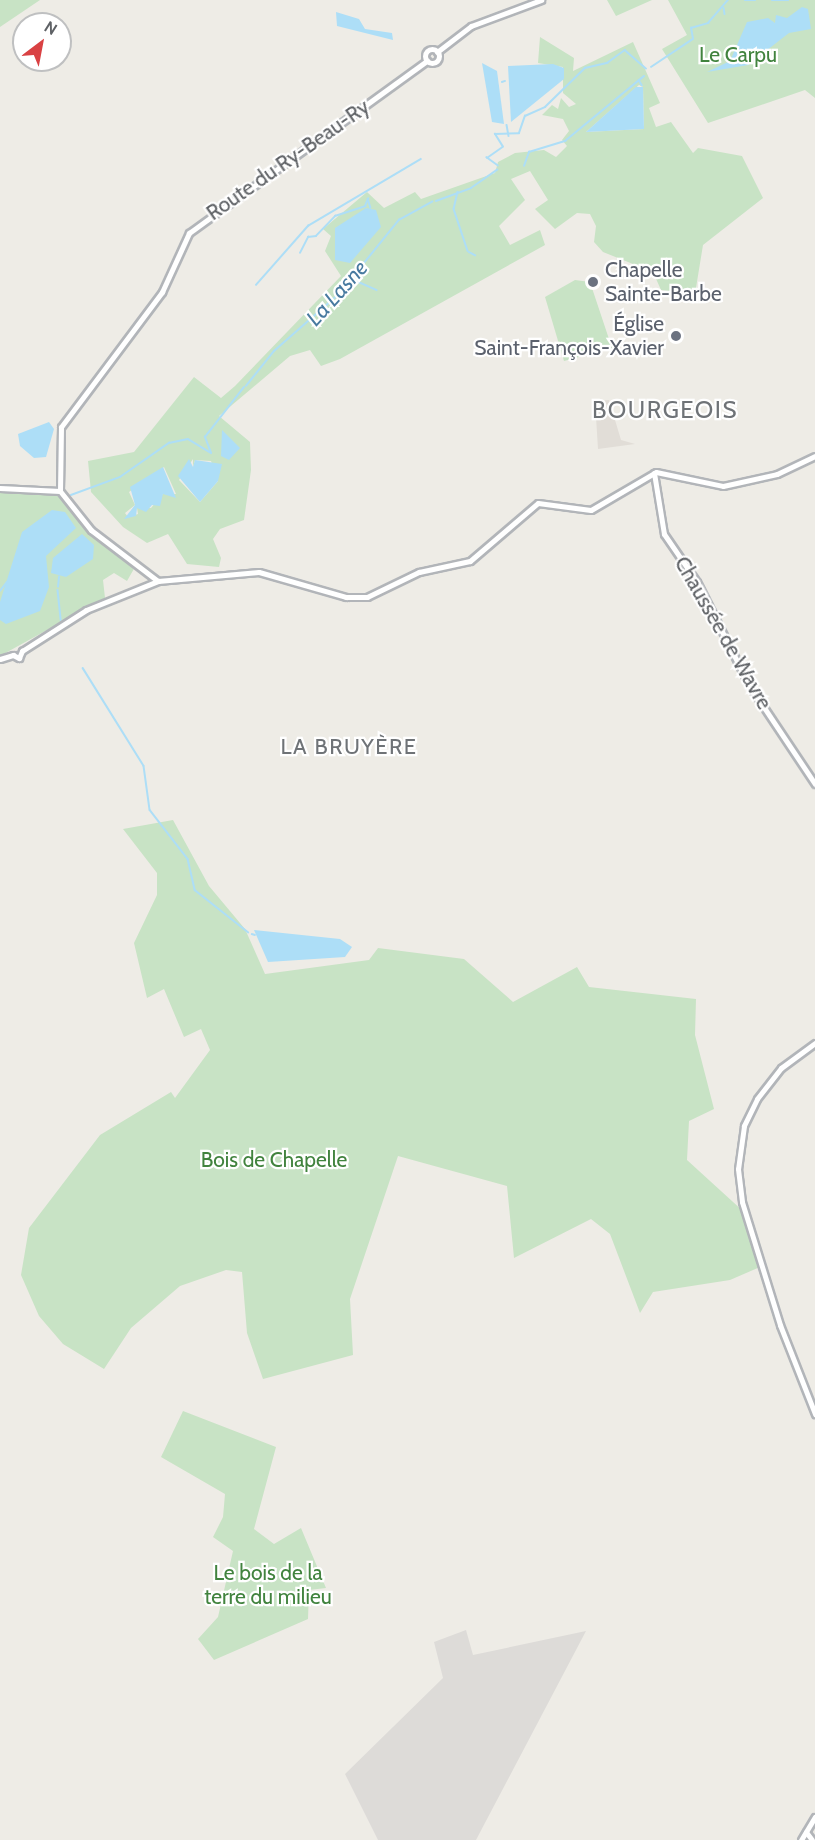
<!DOCTYPE html>
<html>
<head>
<meta charset="utf-8">
<style>
  body { margin:0 }
  #map { position:relative; width:815px; height:1840px; overflow:hidden; background:#eeece6; font-family:Cabin,sans-serif }
  div>[style] { position:absolute }
  .industrial>* { inset:0; background:#dddbd8 }
  .education>* { inset:0; background:#e1ddd7 }
  .green>* { inset:0; background:#c8e3c5 }
  .water>* { inset:0; background:#addef7 }
  .stream>* { height:1.5px; margin:-0.75px; padding:0 0.75px; transform-origin:0.75px; border-radius:0.75px; background:#addef7 }
  .roads { filter:drop-shadow(2px 0 #b2b5b9) drop-shadow(-2px 0 #b2b5b9) drop-shadow(0 2px #b2b5b9) drop-shadow(0 -2px #b2b5b9) }
  .secondary>* { height:5px; margin:-2.5px; padding:0 2.5px; transform-origin:2.5px; border-radius:2.5px; background:#fff }
  .secondary>.ring { margin:-2.5px; padding:0; box-sizing:content-box; background:none; border:5px solid #fff; border-radius:50% }
  .dots>* { width:16px; height:16px; translate:-50% -50%; box-sizing:border-box; border:3px solid #fff; border-radius:50% }
  span { translate:-50% -50%; white-space:nowrap; text-align:center; line-height:1.15; -webkit-text-stroke:4.5px #fff; paint-order:stroke }
  .park-label { font-size:21px; color:#41833e }
  .street-label { font-size:21px; color:#5e6165 }
  .worship-label { font-size:21px; color:#5b616d }
  .left { translate:0 -50%; text-align:left }
  .right { translate:-100% -50%; text-align:right }
  .water-label { font-size:22px; color:#487aa0; font-style:italic }
  .neighbourhood-label { font-size:22px; color:#6f7377; letter-spacing:1.5px }
  .quarter-label { font-size:24px; color:#6f7377; letter-spacing:1.5px }
  .north { position:absolute; left:12px; top:12px; width:60px; height:60px; box-sizing:border-box; background:#fff; border:2px solid #bfc0c1; border-radius:50%; rotate:32deg; font-size:16px; font-weight:700; line-height:24px; text-align:center; color:#5e6165 }
  .north::after { content:''; display:block; margin:auto; width:21px; height:27px; background:#d94143; clip-path:polygon(50% 0,100% 100%,50% 72%,0 100%) }
</style>
</head>
<body>
<div id="map">
  <div class="industrial">
    <i style="clip-path:polygon(466px 1630px,473px 1655px,586px 1631px,476px 1840px,378px 1840px,345px 1774px,443px 1678px,434px 1642px)"></i>
  </div>
  <div class="education">
    <i style="clip-path:polygon(609px 400px,621px 440px,635px 444px,598px 449px,595px 401px)"></i>
  </div>
  <div class="green">
    <i style="clip-path:polygon(0 0,40px 0,0 27px)"></i>
    <i style="clip-path:polygon(607px 0,652px 0,616px 16px)"></i>
    <i style="clip-path:polygon(668px 0,815px 0,815px 98px,805px 90px,708px 123px,662px 49px,687px 35px)"></i>
    <i style="clip-path:polygon(evenodd,540px 37px,574px 58px,573px 71px,633px 42px,660px 103px,649px 108px,656px 127px,671px 122px,693px 153px,698px 148px,742px 156px,763px 198px,703px 245px,695px 294px,661px 290px,653px 272px,603px 252px,594px 242px,596px 226px,590px 214px,577px 213px,555px 229px,535px 209px,548px 200px,530px 171px,511px 179px,525px 200px,499px 226px,510px 245px,540px 230px,545px 245px,340px 359px,321px 366px,310px 350px,290px 356px,219px 416px,250px 442px,251px 470px,244px 520px,220px 529px,213px 539px,221px 558px,219px 567px,187px 564px,168px 534px,147px 543px,123px 527px,91px 492px,88px 461px,134px 452px,194px 377px,221px 398px,235px 386px,341px 276px,325px 251px,331px 236px,323px 229px,367px 192px,384px 208px,415px 192px,421px 199px,495px 173px,498px 162px,515px 153px,544px 150px,556px 157px,567px 146px,562px 140px,569px 131px,563px 119px,542px 115px,552px 105px,558px 109px,561px 98px,569px 107px,576px 104px,563px 93px,563px 67px,538px 63px,540px 37px,639px 85px,643px 87px,644px 129px,586px 132px,639px 85px,540px 37px,193px 459px,193px 467px,195px 460px,211px 461px,218px 481px,200px 502px,179px 480px,193px 459px,540px 37px,164px 467px,176px 494px,163px 494px,151px 508px,137px 508px,138px 514px,128px 517px,125px 513px,135px 505px,129px 492px,164px 467px)"></i>
    <i style="clip-path:polygon(575px 280px,590px 282px,612px 348px,564px 361px,545px 297px)"></i>
    <i style="clip-path:polygon(0 491px,59px 493px,87px 530px,135px 567px,127px 581px,114px 573px,103px 580px,105px 598px,0 656px)"></i>
    <i style="clip-path:polygon(173px 820px,209px 886px,245px 929px,265px 974px,369px 960px,378px 948px,464px 959px,513px 1002px,577px 967px,589px 987px,696px 999px,695px 1035px,714px 1109px,689px 1121px,687px 1160px,744px 1212px,760px 1267px,730px 1280px,653px 1292px,640px 1313px,610px 1234px,591px 1219px,514px 1258px,507px 1186px,398px 1156px,350px 1299px,353px 1355px,263px 1379px,247px 1333px,242px 1272px,226px 1270px,180px 1286px,131px 1328px,104px 1369px,63px 1344px,39px 1316px,21px 1275px,29px 1228px,100px 1135px,171px 1092px,175px 1098px,210px 1050px,201px 1029px,184px 1037px,164px 989px,147px 998px,134px 943px,157px 895px,157px 873px,123px 829px)"></i>
    <i style="clip-path:polygon(183px 1411px,276px 1447px,254px 1529px,274px 1544px,301px 1528px,326px 1588px,309px 1590px,308px 1619px,214px 1660px,198px 1639px,218px 1617px,233px 1551px,213px 1537px,223px 1517px,225px 1494px,161px 1457px)"></i>
  </div>
  <div class="water">
    <i style="clip-path:polygon(802px 7px,808px 9px,811px 29px,789px 33px,748px 65px,707px 72px,730px 61px,747px 22px,768px 18px,775px 23px,776px 15px,787px 18px)"></i>
    <i style="clip-path:polygon(336px 12px,359px 19px,365px 29px,392px 33px,393px 40px,337px 26px)"></i>
    <i style="clip-path:polygon(482px 63px,497px 71px,504px 124px,492px 122px)"></i>
    <i style="clip-path:polygon(553px 64px,564px 68px,564px 79px,511px 122px,508px 66px)"></i>
    <i style="clip-path:polygon(636px 87px,643px 87px,644px 129px,586px 132px)"></i>
    <i style="clip-path:polygon(366px 208px,376px 210px,381px 227px,350px 263px,335px 260px,335px 228px)"></i>
    <i style="clip-path:polygon(49px 422px,54px 429px,46px 457px,34px 458px,20px 446px,18px 434px)"></i>
    <i style="clip-path:polygon(222px 430px,240px 448px,229px 460px,221px 456px)"></i>
    <i style="clip-path:polygon(189px 459px,193px 467px,195px 460px,222px 464px,218px 481px,200px 502px,178px 476px)"></i>
    <i style="clip-path:polygon(163px 467px,176px 498px,163px 494px,160px 506px,152px 505px,146px 512px,137px 508px,136px 516px,124px 519px,135px 505px,130px 487px)"></i>
    <i style="clip-path:polygon(52px 510px,65px 512px,76px 528px,46px 556px,49px 587px,40px 611px,6px 624px,0 620px,0 602px,22px 532px)"></i>
    <i style="clip-path:polygon(82px 534px,94px 545px,93px 559px,66px 577px,51px 573px,53px 558px)"></i>
    <i style="clip-path:polygon(254px 930px,340px 939px,352px 947px,345px 957px,268px 962px)"></i>
  </div>
  <div class="stream">
    <i style="left:745px;top:0;width:10px"></i>
    <i style="left:772px;top:0;width:16px"></i>
    <i style="left:724px;top:8px;width:6px;rotate:81deg"></i>
    <i style="left:651px;top:67px;width:50px;rotate:-33.7deg"></i>
    <i style="left:693px;top:39px;width:11px;rotate:-100deg"></i>
    <i style="left:691px;top:28px;width:18px;rotate:-16deg"></i>
    <i style="left:708px;top:23px;width:30px;rotate:-49deg"></i>
    <i style="left:639px;top:80px;width:6px;rotate:59deg"></i>
    <i style="left:502px;top:82px;width:3px;rotate:-18deg"></i>
    <i style="left:507px;top:125px;width:11px;rotate:80deg"></i>
    <i style="left:498px;top:166px;width:14px;rotate:-144deg"></i>
    <i style="left:487px;top:158px;width:19px;rotate:-35deg"></i>
    <i style="left:503px;top:147px;width:15px;rotate:-122deg"></i>
    <i style="left:495px;top:134px;width:24px;rotate:-2deg"></i>
    <i style="left:519px;top:133px;width:18px;rotate:-71deg"></i>
    <i style="left:525px;top:116px;width:22px;rotate:-24deg"></i>
    <i style="left:545px;top:107px;width:56px;rotate:-44.3deg"></i>
    <i style="left:585px;top:68px;width:23px;rotate:-13deg"></i>
    <i style="left:607px;top:63px;width:22px;rotate:-36deg"></i>
    <i style="left:625px;top:50px;width:28px;rotate:41deg"></i>
    <i style="left:524px;top:166px;width:15px;rotate:-70deg"></i>
    <i style="left:529px;top:152px;width:38px;rotate:-17deg"></i>
    <i style="left:565px;top:141px;width:102px;rotate:-39.4deg"></i>
    <i style="left:458px;top:192px;width:17px;rotate:103deg"></i>
    <i style="left:454px;top:209px;width:44px;rotate:71.6deg"></i>
    <i style="left:436px;top:201px;width:37px;rotate:-20deg"></i>
    <i style="left:471px;top:188px;width:32px;rotate:-35deg"></i>
    <i style="left:469px;top:252px;width:7px;rotate:27deg"></i>
    <i style="left:300px;top:253px;width:18px;rotate:-63deg"></i>
    <i style="left:308px;top:237px;width:8px;rotate:-7deg"></i>
    <i style="left:316px;top:236px;width:28px;rotate:-46deg"></i>
    <i style="left:335px;top:216px;width:32px;rotate:-18deg"></i>
    <i style="left:365px;top:206px;width:8px;rotate:-67deg"></i>
    <i style="left:368px;top:199px;width:9px;rotate:72deg"></i>
    <i style="left:352px;top:279px;width:27px;rotate:24deg"></i>
    <i style="left:256px;top:285px;width:79px;rotate:-48.6deg"></i>
    <i style="left:308px;top:226px;width:131px;rotate:-30.7deg"></i>
    <i style="left:246px;top:386px;width:45px;rotate:-51.3deg"></i>
    <i style="left:274px;top:351px;width:85px;rotate:-41.2deg"></i>
    <i style="left:338px;top:295px;width:97px;rotate:-50.9deg"></i>
    <i style="left:399px;top:220px;width:38px;rotate:-29deg"></i>
    <i style="left:71px;top:495px;width:52px;rotate:-20.2deg"></i>
    <i style="left:120px;top:477px;width:60px;rotate:-34.8deg"></i>
    <i style="left:169px;top:443px;width:19px;rotate:-12deg"></i>
    <i style="left:188px;top:439px;width:27px;rotate:31deg"></i>
    <i style="left:211px;top:453px;width:17px;rotate:-111deg"></i>
    <i style="left:205px;top:437px;width:63px;rotate:-52deg"></i>
    <i style="left:58px;top:587px;width:10px;rotate:-84deg"></i>
    <i style="left:58px;top:590px;width:30px;rotate:84deg"></i>
    <i style="left:0;top:591px;width:11px;rotate:-52deg"></i>
    <i style="left:83px;top:668px;width:115px;rotate:58.1deg"></i>
    <i style="left:144px;top:766px;width:44px;rotate:82.2deg"></i>
    <i style="left:150px;top:810px;width:62px;rotate:52.2deg"></i>
    <i style="left:188px;top:859px;width:32px;rotate:77deg"></i>
    <i style="left:195px;top:890px;width:68px;rotate:38.4deg"></i>
    <i style="left:252px;top:934px;width:3px;rotate:18deg"></i>
  </div>
  <div class="roads">
    <div class="secondary">
      <i class="ring" style="left:425px;top:49px;width:9px;height:9px"></i>
      <i style="left:437px;top:52px;width:43px;rotate:-37.4deg"></i>
      <i style="left:471px;top:26px;width:75px;rotate:-20.4deg"></i>
      <i style="left:654px;top:473px;width:62px;rotate:80.7deg"></i>
      <i style="left:664px;top:534px;width:58px;rotate:55.5deg"></i>
      <i style="left:697px;top:582px;width:115px;rotate:63.2deg"></i>
      <i style="left:749px;top:685px;width:119px;rotate:56.3deg"></i>
      <i style="left:0;top:488px;width:60px;rotate:2.9deg"></i>
      <i style="left:60px;top:491px;width:50px;rotate:51.5deg"></i>
      <i style="left:91px;top:530px;width:84px;rotate:37.3deg"></i>
      <i style="left:60px;top:491px;width:64px;rotate:-89.1deg"></i>
      <i style="left:61px;top:427px;width:169px;rotate:-53.2deg"></i>
      <i style="left:162px;top:292px;width:65px;rotate:-65.4deg"></i>
      <i style="left:189px;top:233px;width:294px;rotate:-35.9deg"></i>
      <i style="left:22px;top:651px;width:76px;rotate:-32.6deg"></i>
      <i style="left:86px;top:610px;width:78px;rotate:-21.9deg"></i>
      <i style="left:158px;top:581px;width:101px;rotate:-5.1deg"></i>
      <i style="left:259px;top:572px;width:91px;rotate:16deg"></i>
      <i style="left:346px;top:597px;width:21px"></i>
      <i style="left:367px;top:597px;width:58px;rotate:-25.7deg"></i>
      <i style="left:419px;top:572px;width:52px;rotate:-12.2deg"></i>
      <i style="left:470px;top:561px;width:89px;rotate:-40.5deg"></i>
      <i style="left:538px;top:503px;width:53px;rotate:7.5deg"></i>
      <i style="left:591px;top:510px;width:75px;rotate:-30.3deg"></i>
      <i style="left:656px;top:472px;width:68px;rotate:11.8deg"></i>
      <i style="left:723px;top:486px;width:55px;rotate:-12.5deg"></i>
      <i style="left:777px;top:474px;width:42px;rotate:-25.3deg"></i>
      <i style="left:13px;top:655px;width:7px;rotate:27deg"></i>
      <i style="left:19px;top:658px;width:8px;rotate:-67deg"></i>
      <i style="left:0;top:659px;width:14px;rotate:-17deg"></i>
      <i style="left:815px;top:1043px;width:42px;rotate:143.7deg"></i>
      <i style="left:781px;top:1068px;width:39px;rotate:128deg"></i>
      <i style="left:757px;top:1099px;width:30px;rotate:116deg"></i>
      <i style="left:744px;top:1126px;width:43px;rotate:97.9deg"></i>
      <i style="left:738px;top:1169px;width:33px;rotate:83deg"></i>
      <i style="left:742px;top:1202px;width:129px;rotate:72.8deg"></i>
      <i style="left:780px;top:1325px;width:96px;rotate:68.5deg"></i>
      <i style="left:806px;top:1832px;width:10px;rotate:53deg"></i>
      <i style="left:801px;top:1840px;width:27px;rotate:-59deg"></i>
    </div>
  </div>
  <div class="dots">
    <i style="left:593px;top:282px;background:#6b7280"></i>
    <i style="left:676px;top:336px;background:#6b7280"></i>
  </div>
  <div class="park-label">
    <span style="left:738px;top:55px">Le Carpu</span>
    <span style="left:274px;top:1160px">Bois de Chapelle</span>
    <span style="left:268px;top:1585px">Le bois de la<br>terre du milieu</span>
  </div>
  <div class="street-label">
    <span style="left:288px;top:160px;rotate:-35deg">Route du Ry-Beau-Ry</span>
    <span style="left:723px;top:633px;rotate:60deg">Chaussée de Wavre</span>
  </div>
  <div class="worship-label">
    <span class="left" style="left:605px;top:282px">Chapelle<br>Sainte-Barbe</span>
    <span class="right" style="left:664px;top:336px">Église<br>Saint-François-Xavier</span>
  </div>
  <div class="water-label">
    <span style="left:337px;top:293px;rotate:-48deg">La Lasne</span>
  </div>
  <div class="neighbourhood-label">
    <span style="left:349px;top:747px">LA BRUYÈRE</span>
  </div>
  <div class="quarter-label">
    <span style="left:665px;top:410px">BOURGEOIS</span>
  </div>
  <div class="north">N</div>
</div>
</body>
</html>
